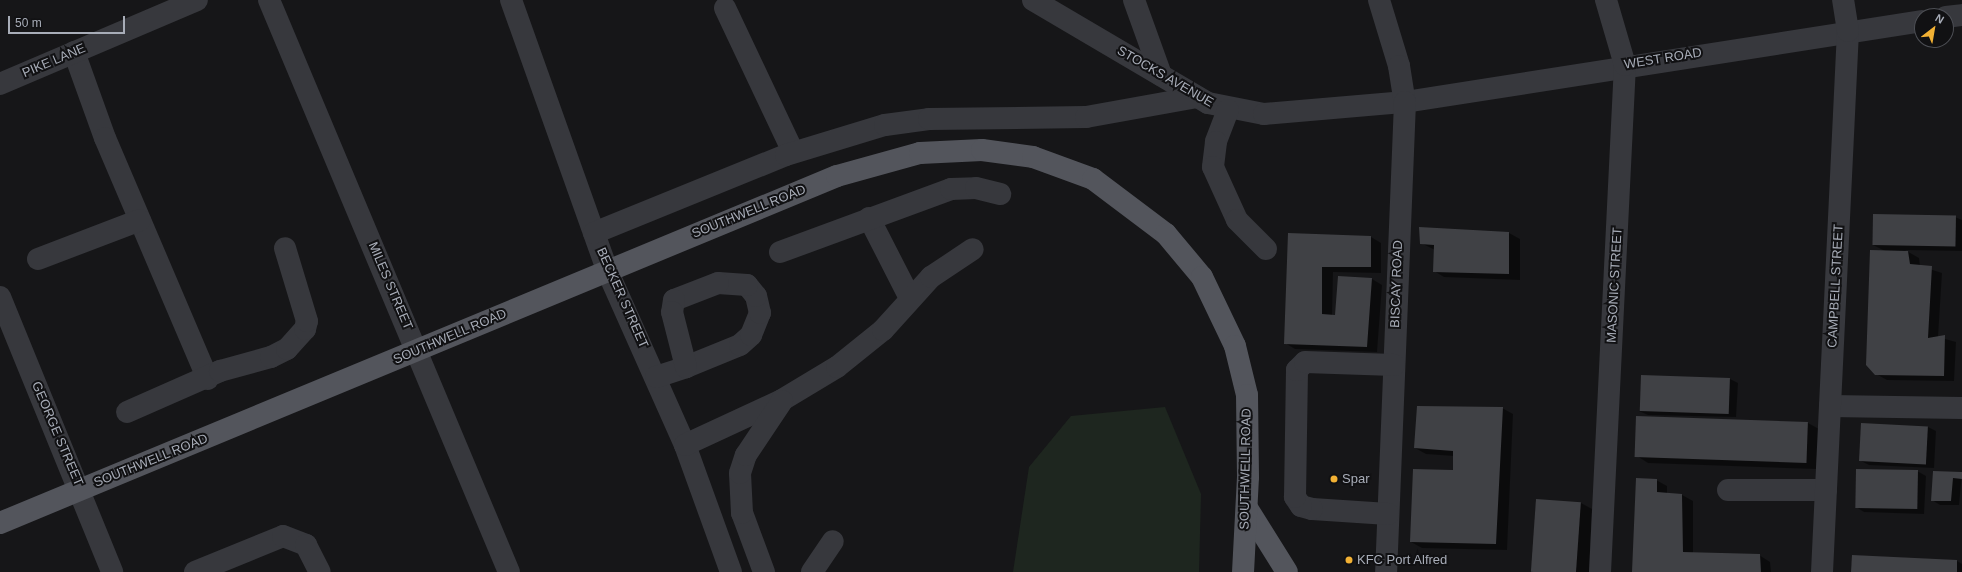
<!DOCTYPE html>
<html>
<head>
<meta charset="utf-8">
<style>
  body { margin:0 }
  #map { position:relative; width:1962px; height:572px; overflow:hidden; background:#161618; font-family:Helvetica,sans-serif }
  div>[style] { position:absolute }
  .green>* { inset:0; background:#1e261f }
  .shadow>* { inset:0; background:#0007 }
  .building>* { inset:0; background:#404145; transform-origin:0 0 }
  .minor>* { height:22px; margin:-11px; padding:0 11px; transform-origin:11px; border-radius:11px; background:#37383d }
  .major>* { height:22px; margin:-11px; padding:0 11px; transform-origin:11px; border-radius:11px; background:#53555c }
  .dots>* { width:11px; height:11px; translate:-50% -50%; box-sizing:border-box; border:2px solid #111113; border-radius:50% }
  span { translate:-50% -50%; white-space:nowrap; text-align:center; line-height:1.15; -webkit-text-stroke:4px #111113; paint-order:stroke }
  .street-label { font-size:13px; color:#a8adb8 }
  .poi-label { font-size:13px; color:#a8adb8 }
  .left { translate:0 -50%; text-align:left }
  .north { position:absolute; left:1914px; top:8px; width:40px; height:40px; box-sizing:border-box; background:#111113; border:1px solid #4d4f55; border-radius:50%; rotate:31deg; font-size:11px; font-weight:700; line-height:16px; text-align:center; color:#a8adb8 }
  .north::after { content:''; display:block; margin:auto; width:14px; height:18px; background:#f2b134; clip-path:polygon(50% 0,100% 100%,50% 72%,0 100%) }
  .scale { position:absolute; left:8px; top:16px; width:117px; height:18px; box-sizing:border-box; border:2px solid #a8adb8; border-top:0; padding-left:5px; font-size:12px; line-height:14px; white-space:nowrap; color:#a8adb8; -webkit-text-stroke:3px #111113; paint-order:stroke }
</style>
</head>
<body>
<div id="map">
  <div class="green">
    <i style="clip-path:polygon(1165px 407px,1201px 494px,1199px 572px,1013px 572px,1029px 467px,1071px 416px)"></i>
  </div>
  <div class="shadow">
    <i style="clip-path:polygon(1955px 217px,1962px 220px,1962px 251px,1905px 250px,1919px 258px,1920px 266px,1942px 273px,1938px 337px,1956px 342px,1954px 381px,1887px 380px,1876px 374px,1885px 251px,1873px 245px)"></i>
    <i style="clip-path:polygon(1509px 233px,1520px 239px,1520px 280px,1444px 277px,1434px 271px,1435px 250px,1421px 243px)"></i>
    <i style="clip-path:polygon(1289px 234px,1371px 237px,1381px 243px,1381px 273px,1333px 272px,1332px 316px,1336px 316px,1372px 279px,1382px 285px,1377px 352px,1295px 349px,1285px 343px)"></i>
    <i style="clip-path:polygon(1730px 379px,1738px 383px,1736px 417px,1648px 415px,1639px 411px)"></i>
    <i style="clip-path:polygon(1502px 408px,1513px 414px,1507px 550px,1422px 548px,1411px 542px,1454px 471px,1454px 456px,1426px 454px,1415px 448px)"></i>
    <i style="clip-path:polygon(1808px 423px,1819px 429px,1816px 469px,1648px 463px,1637px 456px)"></i>
    <i style="clip-path:polygon(1862px 425px,1928px 427px,1936px 431px,1934px 468px,1869px 465px,1861px 461px)"></i>
    <i style="clip-path:polygon(1917px 471px,1926px 476px,1924px 514px,1864px 512px,1856px 507px)"></i>
    <i style="clip-path:polygon(1934px 472px,1962px 473px,1959px 505px,1940px 505px,1932px 500px)"></i>
    <i style="clip-path:polygon(1656px 480px,1667px 486px,1667px 494px,1682px 495px,1693px 501px,1693px 553px,1759px 555px,1770px 562px,1771px 572px,1633px 572px)"></i>
    <i style="clip-path:polygon(1581px 503px,1592px 509px,1589px 572px,1536px 572px)"></i>
    <i style="clip-path:polygon(1957px 561px,1962px 564px,1962px 572px,1852px 572px)"></i>
  </div>
  <div class="building">
    <i style="left:1873px;top:214px;width:83px;height:31px;rotate:1deg"></i>
    <i style="clip-path:polygon(1419px 227px,1509px 232px,1509px 274px,1433px 272px,1434px 245px,1420px 244px)"></i>
    <i style="clip-path:polygon(1288px 233px,1371px 236px,1371px 267px,1322px 267px,1322px 314px,1335px 315px,1338px 276px,1372px 278px,1367px 347px,1284px 344px)"></i>
    <i style="clip-path:polygon(1870px 250px,1908px 251px,1910px 264px,1932px 266px,1928px 338px,1945px 335px,1944px 376px,1875px 375px,1866px 365px)"></i>
    <i style="left:1641px;top:375px;width:89px;height:36px;rotate:2deg"></i>
    <i style="clip-path:polygon(1417px 406px,1503px 407px,1496px 544px,1410px 542px,1413px 469px,1453px 470px,1453px 451px,1414px 448px)"></i>
    <i style="left:1636px;top:416px;width:172px;height:41px;rotate:2deg"></i>
    <i style="left:1861px;top:423px;width:67px;height:38px;rotate:3deg"></i>
    <i style="left:1856px;top:469px;width:62px;height:39px;rotate:1deg"></i>
    <i style="clip-path:polygon(1933px 471px,1962px 472px,1962px 479px,1953px 478px,1951px 501px,1931px 501px)"></i>
    <i style="clip-path:polygon(1636px 478px,1657px 479px,1657px 492px,1682px 494px,1683px 552px,1760px 554px,1761px 572px,1632px 572px)"></i>
    <i style="left:1536px;top:499px;width:45px;height:73px;rotate:4deg"></i>
    <i style="clip-path:polygon(1852px 555px,1957px 560px,1957px 572px,1851px 572px)"></i>
  </div>
  <div class="minor">
    <i style="left:269px;top:0;width:620px;rotate:67.24deg"></i>
    <i style="left:511px;top:0;width:287px;rotate:70.4deg"></i>
    <i style="left:607px;top:270px;width:192px;rotate:66deg"></i>
    <i style="left:685px;top:445px;width:135px;rotate:70.1deg"></i>
    <i style="left:1033px;top:0;width:203px;rotate:30.5deg"></i>
    <i style="left:1208px;top:103px;width:57px;rotate:11.1deg"></i>
    <i style="left:1264px;top:114px;width:142px;rotate:-4.9deg"></i>
    <i style="left:1405px;top:102px;width:523px;rotate:-8.9deg"></i>
    <i style="left:1134px;top:0;width:80px;rotate:70.2deg"></i>
    <i style="left:1379px;top:0;width:69px;rotate:73.1deg"></i>
    <i style="left:1399px;top:66px;width:36px;rotate:81deg"></i>
    <i style="left:1405px;top:102px;width:470px;rotate:92.3deg"></i>
    <i style="left:725px;top:8px;width:159px;rotate:64.7deg"></i>
    <i style="left:1946px;top:17px;width:16px;rotate:-7deg"></i>
    <i style="left:74px;top:52px;width:91px;rotate:70.2deg"></i>
    <i style="left:105px;top:138px;width:262px;rotate:66.9deg"></i>
    <i style="left:0;top:84px;width:214px;rotate:-23.1deg"></i>
    <i style="left:1228px;top:110px;width:34px;rotate:111deg"></i>
    <i style="left:1216px;top:142px;width:25px;rotate:97deg"></i>
    <i style="left:1213px;top:167px;width:58px;rotate:65.6deg"></i>
    <i style="left:1237px;top:220px;width:41px;rotate:45deg"></i>
    <i style="left:869px;top:218px;width:90px;rotate:62.9deg"></i>
    <i style="left:594px;top:233px;width:207px;rotate:-22.1deg"></i>
    <i style="left:786px;top:155px;width:103px;rotate:-16.9deg"></i>
    <i style="left:885px;top:125px;width:44px;rotate:-7.8deg"></i>
    <i style="left:929px;top:119px;width:157px;rotate:-0.7deg"></i>
    <i style="left:1086px;top:117px;width:113px;rotate:-10.2deg"></i>
    <i style="left:780px;top:252px;width:182px;rotate:-20.2deg"></i>
    <i style="left:951px;top:189px;width:25px;rotate:-2deg"></i>
    <i style="left:976px;top:188px;width:25px;rotate:14deg"></i>
    <i style="left:38px;top:259px;width:109px;rotate:-20.9deg"></i>
    <i style="left:0;top:297px;width:297px;rotate:67.8deg"></i>
    <i style="left:656px;top:377px;width:32px;rotate:-18deg"></i>
    <i style="left:686px;top:367px;width:58px;rotate:-22.2deg"></i>
    <i style="left:740px;top:345px;width:15px;rotate:-42deg"></i>
    <i style="left:751px;top:335px;width:24px;rotate:-68deg"></i>
    <i style="left:760px;top:313px;width:17px;rotate:-103deg"></i>
    <i style="left:756px;top:296px;width:14px;rotate:-129deg"></i>
    <i style="left:747px;top:285px;width:29px;rotate:-176deg"></i>
    <i style="left:718px;top:283px;width:47px;rotate:158.9deg"></i>
    <i style="left:674px;top:300px;width:12px;rotate:99deg"></i>
    <i style="left:672px;top:312px;width:57px;rotate:75.7deg"></i>
    <i style="left:1830px;top:406px;width:132px;rotate:0.9deg"></i>
    <i style="left:127px;top:412px;width:102px;rotate:-23.8deg"></i>
    <i style="left:220px;top:371px;width:53px;rotate:-15.4deg"></i>
    <i style="left:271px;top:357px;width:18px;rotate:-27deg"></i>
    <i style="left:287px;top:349px;width:27px;rotate:-48deg"></i>
    <i style="left:305px;top:329px;width:8px;rotate:-76deg"></i>
    <i style="left:307px;top:321px;width:76px;rotate:-106.8deg"></i>
    <i style="left:685px;top:445px;width:107px;rotate:-24.9deg"></i>
    <i style="left:782px;top:400px;width:64px;rotate:-31deg"></i>
    <i style="left:837px;top:367px;width:59px;rotate:-38.8deg"></i>
    <i style="left:883px;top:330px;width:72px;rotate:-47.8deg"></i>
    <i style="left:931px;top:277px;width:50px;rotate:-33.7deg"></i>
    <i style="left:1728px;top:490px;width:98px"></i>
    <i style="left:1388px;top:514px;width:76px;rotate:-176.2deg"></i>
    <i style="left:1312px;top:509px;width:11px;rotate:-165deg"></i>
    <i style="left:1301px;top:506px;width:11px;rotate:-124deg"></i>
    <i style="left:1295px;top:497px;width:127px;rotate:-89.1deg"></i>
    <i style="left:1297px;top:370px;width:11px;rotate:-45deg"></i>
    <i style="left:1305px;top:362px;width:89px;rotate:1.9deg"></i>
    <i style="left:195px;top:572px;width:95px;rotate:-22.2deg"></i>
    <i style="left:283px;top:536px;width:25px;rotate:21deg"></i>
    <i style="left:306px;top:545px;width:30px;rotate:63deg"></i>
    <i style="left:764px;top:572px;width:63px;rotate:-110.4deg"></i>
    <i style="left:742px;top:513px;width:40px;rotate:-92.9deg"></i>
    <i style="left:740px;top:473px;width:19px;rotate:-72deg"></i>
    <i style="left:746px;top:455px;width:65px;rotate:-56.3deg"></i>
    <i style="left:812px;top:572px;width:37px;rotate:-56deg"></i>
    <i style="left:1600px;top:572px;width:508px;rotate:-87.18deg"></i>
    <i style="left:1625px;top:65px;width:68px;rotate:-106.3deg"></i>
    <i style="left:1822px;top:572px;width:542px;rotate:-87.25deg"></i>
    <i style="left:1848px;top:31px;width:31px;rotate:-99deg"></i>
  </div>
  <div class="major">
    <i style="left:1247px;top:508px;width:75px;rotate:58deg"></i>
    <i style="left:0;top:523px;width:906px;rotate:-22.52deg"></i>
    <i style="left:837px;top:176px;width:86px;rotate:-15.5deg"></i>
    <i style="left:920px;top:153px;width:62px;rotate:-2.8deg"></i>
    <i style="left:982px;top:150px;width:51px;rotate:7.8deg"></i>
    <i style="left:1033px;top:157px;width:64px;rotate:20.1deg"></i>
    <i style="left:1093px;top:179px;width:91px;rotate:37deg"></i>
    <i style="left:1166px;top:234px;width:56px;rotate:50.1deg"></i>
    <i style="left:1202px;top:277px;width:76px;rotate:64.4deg"></i>
    <i style="left:1235px;top:346px;width:50px;rotate:76.2deg"></i>
    <i style="left:1247px;top:395px;width:82px;rotate:89.3deg"></i>
    <i style="left:1248px;top:477px;width:95px;rotate:93deg"></i>
  </div>
  <div class="dots">
    <i style="left:1334px;top:479px;background:#f2b134"></i>
    <i style="left:1349px;top:560px;background:#f2b134"></i>
  </div>
  <div class="street-label">
    <span style="left:1663px;top:59px;rotate:-9deg">WEST ROAD</span>
    <span style="left:54px;top:61px;rotate:-23deg">PIKE LANE</span>
    <span style="left:1165px;top:77px;rotate:30deg">STOCKS AVENUE</span>
    <span style="left:749px;top:212px;rotate:-22deg">SOUTHWELL ROAD</span>
    <span style="left:1397px;top:284px;rotate:-88deg">BISCAY ROAD</span>
    <span style="left:1615px;top:285px;rotate:-87deg">MASONIC STREET</span>
    <span style="left:390px;top:286px;rotate:67deg">MILES STREET</span>
    <span style="left:1836px;top:286px;rotate:-87deg">CAMPBELL STREET</span>
    <span style="left:622px;top:298px;rotate:66deg">BECKER STREET</span>
    <span style="left:450px;top:337px;rotate:-23deg">SOUTHWELL ROAD</span>
    <span style="left:57px;top:434px;rotate:67deg">GEORGE STREET</span>
    <span style="left:151px;top:461px;rotate:-22deg">SOUTHWELL ROAD</span>
    <span style="left:1246px;top:469px;rotate:-89deg">SOUTHWELL ROAD</span>
  </div>
  <div class="poi-label">
    <span class="left" style="left:1342px;top:479px">Spar</span>
    <span class="left" style="left:1357px;top:560px">KFC Port Alfred</span>
  </div>
  <div class="north">N</div>
  <div class="scale">50 m</div>
</div>
</body>
</html>
